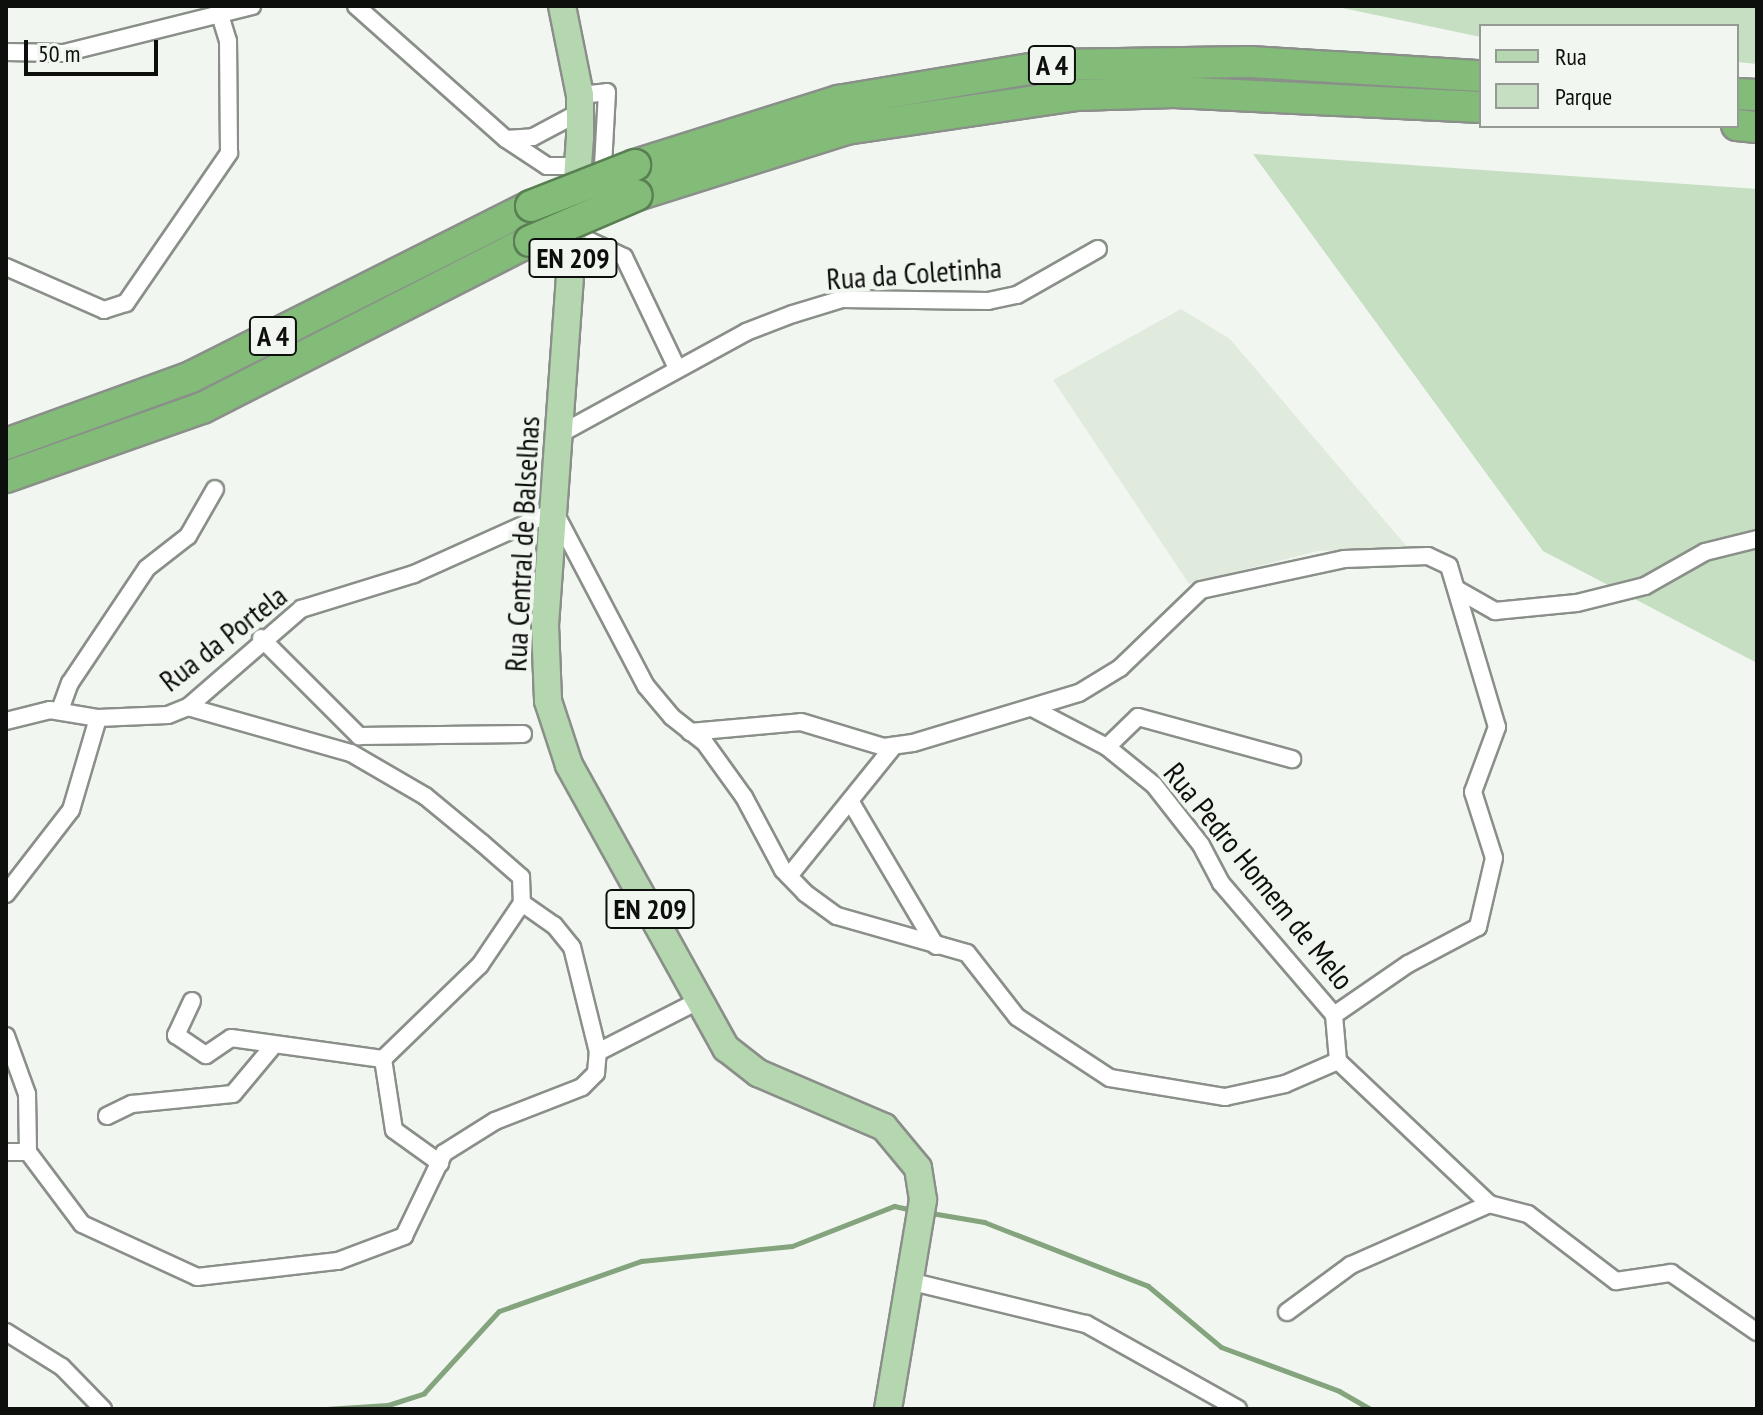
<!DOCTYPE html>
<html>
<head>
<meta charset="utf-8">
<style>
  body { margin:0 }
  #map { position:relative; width:1763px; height:1415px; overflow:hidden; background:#f1f7f0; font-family:"PT Sans Narrow",sans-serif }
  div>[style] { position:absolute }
  .built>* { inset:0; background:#e0ebde }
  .green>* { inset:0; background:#c6dec1 }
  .stream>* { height:5px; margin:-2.5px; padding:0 2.5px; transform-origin:2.5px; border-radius:2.5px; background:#84a47e }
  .roads { filter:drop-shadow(2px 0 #8a8f89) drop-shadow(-2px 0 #8a8f89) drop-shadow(0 2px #8a8f89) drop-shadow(0 -2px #8a8f89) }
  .minor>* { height:16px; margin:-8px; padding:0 8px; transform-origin:8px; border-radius:8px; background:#fff }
  .primary>* { height:26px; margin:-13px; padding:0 13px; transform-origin:13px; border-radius:13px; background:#b5d7af }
  .motorway>* { height:30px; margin:-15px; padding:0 15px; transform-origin:15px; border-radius:15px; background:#83bc79 }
  .bridges { filter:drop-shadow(2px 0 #5a7f53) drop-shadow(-2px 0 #5a7f53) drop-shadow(0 2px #5a7f53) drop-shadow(0 -2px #5a7f53) }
  .motorway-bridge>* { height:30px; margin:-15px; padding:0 15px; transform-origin:15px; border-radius:15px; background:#83bc79 }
  span { translate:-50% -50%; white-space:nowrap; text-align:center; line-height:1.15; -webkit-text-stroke:8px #f1f7f0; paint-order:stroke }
  .shield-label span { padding:2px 6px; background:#f1f7f0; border:2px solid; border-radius:6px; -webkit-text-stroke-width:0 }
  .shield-label { font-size:28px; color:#0d0f0c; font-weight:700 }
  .street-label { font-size:30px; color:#0d0f0c }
  .frame { position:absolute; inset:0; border:8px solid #0d0f0c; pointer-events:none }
  .legend { position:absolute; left:1479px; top:24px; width:260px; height:104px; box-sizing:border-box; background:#f1f7f0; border:2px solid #969a95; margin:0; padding:10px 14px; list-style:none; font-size:24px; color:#0d0f0c }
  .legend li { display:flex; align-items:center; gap:16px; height:40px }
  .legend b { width:40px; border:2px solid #969a95 }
  .scale { position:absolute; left:24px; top:40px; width:134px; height:36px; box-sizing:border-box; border:4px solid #0d0f0c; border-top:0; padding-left:10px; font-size:24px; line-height:28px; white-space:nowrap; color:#0d0f0c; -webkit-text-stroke:6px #f1f7f0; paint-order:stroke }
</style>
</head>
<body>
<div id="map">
  <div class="built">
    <i style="clip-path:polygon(1181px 309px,1230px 339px,1409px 549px,1318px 551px,1189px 584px,1053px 380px)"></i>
  </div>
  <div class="green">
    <i style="clip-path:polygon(1333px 6px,1757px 6px,1757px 64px,1737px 62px,1737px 26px,1481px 26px,1481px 37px)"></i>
    <i style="clip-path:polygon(1253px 154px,1757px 189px,1757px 663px,1543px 551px)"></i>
  </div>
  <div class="stream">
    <i style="left:931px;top:1213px;width:54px;rotate:9.6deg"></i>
    <i style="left:984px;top:1222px;width:176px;rotate:21.3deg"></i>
    <i style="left:1148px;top:1286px;width:95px;rotate:39.9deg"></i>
    <i style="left:1221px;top:1347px;width:126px;rotate:20.4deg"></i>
    <i style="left:1339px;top:1391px;width:36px;rotate:30deg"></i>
    <i style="left:326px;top:1409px;width:62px;rotate:-3.7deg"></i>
    <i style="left:388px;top:1405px;width:38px;rotate:-18deg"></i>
    <i style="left:424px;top:1393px;width:111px;rotate:-47.6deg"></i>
    <i style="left:499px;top:1311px;width:151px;rotate:-19.4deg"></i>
    <i style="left:641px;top:1261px;width:152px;rotate:-5.7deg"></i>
    <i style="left:792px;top:1246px;width:110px;rotate:-21.4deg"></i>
    <i style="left:894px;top:1206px;width:19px;rotate:12deg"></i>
  </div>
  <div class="roads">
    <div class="minor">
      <i style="left:356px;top:6px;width:200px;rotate:41.6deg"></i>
      <i style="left:506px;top:139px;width:49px;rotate:33.4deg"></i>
      <i style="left:547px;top:166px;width:32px"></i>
      <i style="left:6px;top:52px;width:58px;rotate:1deg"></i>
      <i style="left:64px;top:53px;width:194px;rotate:-14deg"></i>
      <i style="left:580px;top:95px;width:27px;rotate:-6deg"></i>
      <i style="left:607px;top:92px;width:91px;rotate:93.1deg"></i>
      <i style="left:506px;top:139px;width:27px;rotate:-4deg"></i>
      <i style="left:533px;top:137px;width:53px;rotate:-28deg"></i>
      <i style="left:575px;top:234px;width:54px;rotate:25.1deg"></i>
      <i style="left:624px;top:257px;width:123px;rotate:64.5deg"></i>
      <i style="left:6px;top:267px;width:107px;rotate:23.7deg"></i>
      <i style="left:104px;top:310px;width:23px;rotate:-18deg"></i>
      <i style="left:126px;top:303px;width:182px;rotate:-55.5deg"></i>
      <i style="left:229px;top:153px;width:112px;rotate:-90.5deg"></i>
      <i style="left:228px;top:41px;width:28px;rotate:-107deg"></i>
      <i style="left:560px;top:434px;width:212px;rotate:-28.7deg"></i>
      <i style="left:746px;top:332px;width:50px;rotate:-21deg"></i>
      <i style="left:793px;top:314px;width:51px;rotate:-17deg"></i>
      <i style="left:842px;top:299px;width:146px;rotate:0.8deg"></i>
      <i style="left:988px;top:301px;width:30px;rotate:-12deg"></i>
      <i style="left:1017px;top:295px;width:93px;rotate:-29.6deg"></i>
      <i style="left:1458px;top:590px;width:43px;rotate:29.6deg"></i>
      <i style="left:1495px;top:611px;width:82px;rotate:-5.6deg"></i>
      <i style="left:1577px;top:603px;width:70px;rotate:-14deg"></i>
      <i style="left:1645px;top:586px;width:69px;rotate:-29.5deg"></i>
      <i style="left:1705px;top:552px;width:54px;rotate:-14deg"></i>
      <i style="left:261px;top:638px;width:139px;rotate:45deg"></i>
      <i style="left:359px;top:736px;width:164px;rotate:-0.7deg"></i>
      <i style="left:188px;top:707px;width:169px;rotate:15.8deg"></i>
      <i style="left:351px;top:753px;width:86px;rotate:30.2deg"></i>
      <i style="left:425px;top:796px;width:74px;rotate:39.5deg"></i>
      <i style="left:482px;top:843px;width:52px;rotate:41.1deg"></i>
      <i style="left:521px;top:877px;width:26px;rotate:88deg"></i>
      <i style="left:522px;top:903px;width:39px;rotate:35deg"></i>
      <i style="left:554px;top:925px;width:28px;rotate:51deg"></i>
      <i style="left:572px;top:947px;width:108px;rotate:76.1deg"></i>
      <i style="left:598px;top:1052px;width:114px;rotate:-27deg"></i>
      <i style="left:1032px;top:708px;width:85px;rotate:27.5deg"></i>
      <i style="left:1107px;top:747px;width:60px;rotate:39deg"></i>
      <i style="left:1154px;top:785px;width:76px;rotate:51.9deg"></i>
      <i style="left:1201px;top:845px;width:43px;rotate:62.2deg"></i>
      <i style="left:1221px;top:883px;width:174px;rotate:49.4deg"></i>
      <i style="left:1334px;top:1015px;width:46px;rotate:85deg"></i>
      <i style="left:60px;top:710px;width:29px;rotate:-70deg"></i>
      <i style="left:70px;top:683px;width:138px;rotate:-56.2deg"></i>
      <i style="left:147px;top:568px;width:52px;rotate:-38deg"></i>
      <i style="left:188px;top:536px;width:54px;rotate:-60.1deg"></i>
      <i style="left:6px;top:721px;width:45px;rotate:-14deg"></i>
      <i style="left:50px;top:710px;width:49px;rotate:9.5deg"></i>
      <i style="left:98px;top:718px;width:70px;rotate:-2.5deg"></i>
      <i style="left:168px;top:715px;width:22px;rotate:-22deg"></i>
      <i style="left:188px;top:707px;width:150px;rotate:-40.9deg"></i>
      <i style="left:301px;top:609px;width:118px;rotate:-17.2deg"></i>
      <i style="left:414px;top:574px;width:154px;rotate:-24.2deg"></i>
      <i style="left:554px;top:511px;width:198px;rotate:62.3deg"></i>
      <i style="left:646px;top:686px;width:40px;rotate:50deg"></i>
      <i style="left:672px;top:717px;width:42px;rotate:38.2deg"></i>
      <i style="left:705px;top:743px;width:67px;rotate:54.2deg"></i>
      <i style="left:744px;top:797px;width:83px;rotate:61.9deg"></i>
      <i style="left:783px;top:870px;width:32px;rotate:46deg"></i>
      <i style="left:805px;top:893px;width:39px;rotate:36deg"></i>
      <i style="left:837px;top:916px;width:135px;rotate:15.9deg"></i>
      <i style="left:967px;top:953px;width:81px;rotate:52deg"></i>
      <i style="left:1017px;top:1017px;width:111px;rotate:33.3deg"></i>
      <i style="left:1110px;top:1078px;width:117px;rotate:9.4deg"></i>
      <i style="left:1225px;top:1097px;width:61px;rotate:-12.2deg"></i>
      <i style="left:1285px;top:1084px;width:58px;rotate:-23.5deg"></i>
      <i style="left:690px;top:732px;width:111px;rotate:-5.1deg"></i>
      <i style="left:801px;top:722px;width:87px;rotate:16.8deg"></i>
      <i style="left:884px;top:747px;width:29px;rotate:-8deg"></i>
      <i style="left:913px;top:743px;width:173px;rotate:-16.8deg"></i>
      <i style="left:1079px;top:693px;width:48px;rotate:-31.4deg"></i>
      <i style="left:1120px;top:668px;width:112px;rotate:-43.9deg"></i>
      <i style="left:1201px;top:590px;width:146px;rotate:-12.2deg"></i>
      <i style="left:1344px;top:559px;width:84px;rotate:-2deg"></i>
      <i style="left:1428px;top:556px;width:23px;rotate:25deg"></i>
      <i style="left:1449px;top:566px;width:168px;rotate:73.4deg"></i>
      <i style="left:1497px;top:727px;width:69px;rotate:110.3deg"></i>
      <i style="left:1473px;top:792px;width:69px;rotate:72.3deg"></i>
      <i style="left:1494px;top:858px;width:71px;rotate:103.1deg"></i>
      <i style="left:1478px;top:927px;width:79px;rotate:152.1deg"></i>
      <i style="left:1408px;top:964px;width:90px;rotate:145.4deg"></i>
      <i style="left:1107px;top:747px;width:43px;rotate:-44.1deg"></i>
      <i style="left:1138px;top:717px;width:160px;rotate:15.3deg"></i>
      <i style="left:852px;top:804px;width:165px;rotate:59.4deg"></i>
      <i style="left:789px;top:876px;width:167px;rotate:-51.1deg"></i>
      <i style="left:6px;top:894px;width:106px;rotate:-52.3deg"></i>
      <i style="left:71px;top:810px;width:96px;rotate:-73.6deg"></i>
      <i style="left:192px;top:1001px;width:38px;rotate:115deg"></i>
      <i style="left:176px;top:1035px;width:36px;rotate:34deg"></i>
      <i style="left:206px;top:1055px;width:30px;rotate:-34deg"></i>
      <i style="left:231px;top:1038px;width:153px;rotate:7.9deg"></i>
      <i style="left:383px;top:1059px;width:135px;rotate:-44.1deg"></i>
      <i style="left:480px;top:965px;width:75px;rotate:-55.9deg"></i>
      <i style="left:6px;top:1036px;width:62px;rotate:70.1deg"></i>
      <i style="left:27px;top:1094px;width:58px;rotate:89deg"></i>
      <i style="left:383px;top:1059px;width:72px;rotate:81.2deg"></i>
      <i style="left:394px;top:1130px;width:57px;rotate:35.7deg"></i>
      <i style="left:1338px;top:1061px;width:208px;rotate:43.4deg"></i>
      <i style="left:1489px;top:1204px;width:40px;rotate:14.4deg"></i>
      <i style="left:1528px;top:1214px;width:111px;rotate:37.3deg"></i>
      <i style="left:1616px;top:1281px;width:56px;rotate:-8.3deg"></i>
      <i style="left:1671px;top:1273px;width:104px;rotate:34.5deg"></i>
      <i style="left:107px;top:1116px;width:28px;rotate:-26deg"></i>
      <i style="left:132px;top:1104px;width:101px;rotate:-5.7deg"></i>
      <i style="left:233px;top:1094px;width:64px;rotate:-50.1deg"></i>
      <i style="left:6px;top:1152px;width:22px"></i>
      <i style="left:28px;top:1152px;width:90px;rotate:53.1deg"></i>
      <i style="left:82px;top:1224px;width:127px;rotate:24.7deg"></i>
      <i style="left:197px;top:1277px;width:142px;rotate:-6.5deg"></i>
      <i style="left:338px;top:1261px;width:71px;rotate:-20.7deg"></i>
      <i style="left:404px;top:1236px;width:92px;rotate:-64.3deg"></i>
      <i style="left:444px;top:1153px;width:60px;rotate:-32.1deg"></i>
      <i style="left:495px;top:1121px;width:93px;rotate:-21.3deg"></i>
      <i style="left:582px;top:1087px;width:20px;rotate:-45deg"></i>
      <i style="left:596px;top:1073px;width:21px;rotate:-85deg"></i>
      <i style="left:909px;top:1281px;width:182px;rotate:13.7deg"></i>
      <i style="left:1086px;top:1324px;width:174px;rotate:29.2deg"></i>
      <i style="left:1287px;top:1312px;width:79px;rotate:-36.3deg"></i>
      <i style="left:1351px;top:1265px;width:151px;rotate:-23.8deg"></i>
      <i style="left:6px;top:1332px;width:66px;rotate:32deg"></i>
      <i style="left:62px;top:1367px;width:59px;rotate:45.7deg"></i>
    </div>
    <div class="primary">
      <i style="left:562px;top:6px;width:91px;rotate:78.6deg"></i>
      <i style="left:580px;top:95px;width:42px;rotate:90deg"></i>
      <i style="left:580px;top:137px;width:489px;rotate:94.1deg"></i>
      <i style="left:545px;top:625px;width:76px;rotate:87.7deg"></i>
      <i style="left:548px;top:701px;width:67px;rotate:71.8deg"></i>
      <i style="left:569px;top:765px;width:324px;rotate:61deg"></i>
      <i style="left:726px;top:1048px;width:41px;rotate:38deg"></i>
      <i style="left:758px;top:1073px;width:137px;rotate:23.2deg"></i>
      <i style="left:884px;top:1127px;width:53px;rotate:50.3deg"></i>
      <i style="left:918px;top:1168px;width:32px;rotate:81deg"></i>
      <i style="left:923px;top:1200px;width:212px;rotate:99.5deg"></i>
    </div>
    <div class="motorway">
      <i style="left:1737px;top:94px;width:20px;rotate:3deg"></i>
      <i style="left:1737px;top:125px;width:20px;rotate:6deg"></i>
      <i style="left:635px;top:165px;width:213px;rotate:-17.5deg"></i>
      <i style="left:838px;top:101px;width:217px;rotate:-9.5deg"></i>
      <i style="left:1052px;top:65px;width:198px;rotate:-0.9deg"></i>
      <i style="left:1250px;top:62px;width:231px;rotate:3.5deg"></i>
      <i style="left:637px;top:195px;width:219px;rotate:-17.5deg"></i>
      <i style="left:846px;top:129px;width:232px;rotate:-8.4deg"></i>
      <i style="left:1076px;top:95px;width:98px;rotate:-1.8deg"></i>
      <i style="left:1174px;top:92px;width:307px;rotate:2.8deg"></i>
      <i style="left:6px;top:444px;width:197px;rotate:-19.9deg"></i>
      <i style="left:191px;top:377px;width:381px;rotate:-26.7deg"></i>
      <i style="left:6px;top:477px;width:208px;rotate:-19.4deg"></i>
      <i style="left:202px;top:408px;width:368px;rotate:-27deg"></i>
    </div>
  </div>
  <div class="bridges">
    <div class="motorway-bridge">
      <i style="left:531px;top:206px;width:112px;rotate:-21.5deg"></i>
      <i style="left:530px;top:241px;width:116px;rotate:-23.3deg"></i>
    </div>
  </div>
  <div class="shield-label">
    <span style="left:1052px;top:65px">A 4</span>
    <span style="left:573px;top:258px">EN 209</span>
    <span style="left:273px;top:336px">A 4</span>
    <span style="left:650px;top:909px">EN 209</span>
  </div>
  <div class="street-label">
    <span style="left:914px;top:273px;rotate:-4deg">Rua da Coletinha</span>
    <span style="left:522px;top:544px;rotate:-87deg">Rua Central de Balselhas</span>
    <span style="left:223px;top:638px;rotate:-38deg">Rua da Portela</span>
    <span style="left:1259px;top:876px;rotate:51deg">Rua Pedro Homem de Melo</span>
  </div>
  <div class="frame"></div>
  <ul class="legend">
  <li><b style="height:10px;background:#b5d7af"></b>Rua</li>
  <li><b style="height:22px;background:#c6dec1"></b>Parque</li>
  </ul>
  <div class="scale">50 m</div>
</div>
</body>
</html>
